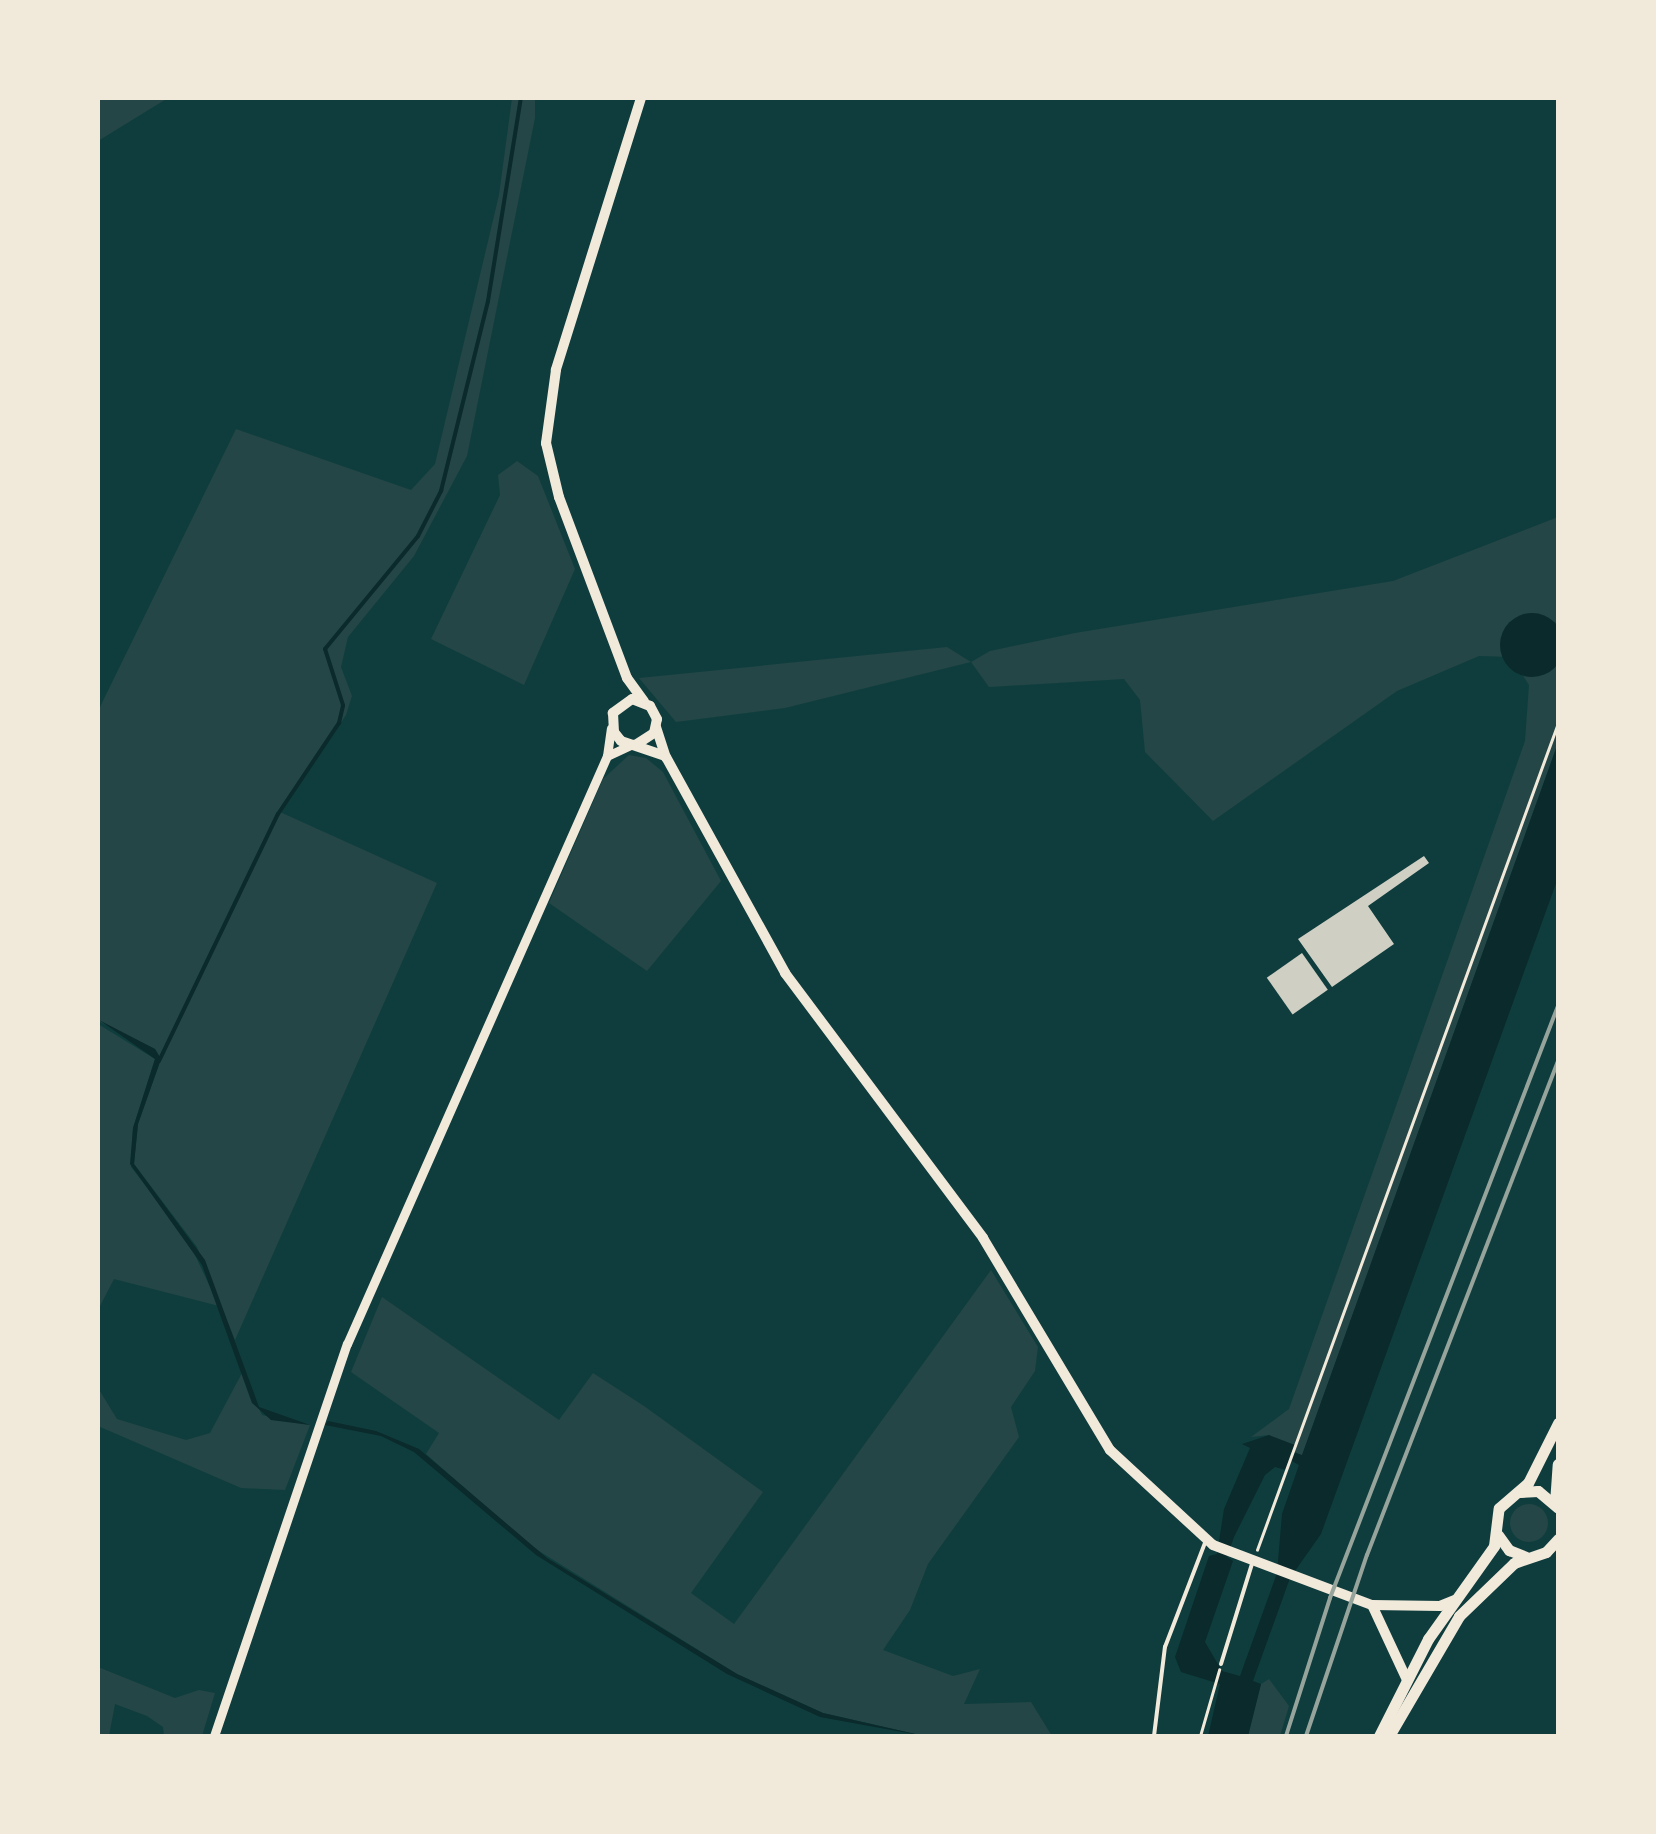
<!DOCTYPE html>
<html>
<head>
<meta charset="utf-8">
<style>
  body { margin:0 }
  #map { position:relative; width:1656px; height:1834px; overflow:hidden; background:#0f3d3e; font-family:Helvetica,sans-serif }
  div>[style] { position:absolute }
  .green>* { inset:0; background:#244646 }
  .round { border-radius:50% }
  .water>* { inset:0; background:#0a2a2b }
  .stream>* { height:4px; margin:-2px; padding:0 2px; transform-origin:2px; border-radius:2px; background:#0a2a2b }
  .building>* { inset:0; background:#cfcfc3; transform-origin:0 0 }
  .path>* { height:2.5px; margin:-1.25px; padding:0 1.25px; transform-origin:1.25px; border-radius:1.25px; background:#f1e9da }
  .service>* { height:4px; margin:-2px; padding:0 2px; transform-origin:2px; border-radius:2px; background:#f1e9da }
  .tertiary>* { height:9px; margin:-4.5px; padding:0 4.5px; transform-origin:4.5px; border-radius:4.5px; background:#f1e9da }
  .secondary>* { height:10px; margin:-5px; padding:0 5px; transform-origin:5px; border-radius:5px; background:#f1e9da }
  .primary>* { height:11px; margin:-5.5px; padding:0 5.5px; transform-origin:5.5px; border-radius:5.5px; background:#f1e9da }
  .rail>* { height:4px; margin:-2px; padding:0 2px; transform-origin:2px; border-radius:2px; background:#97a49c }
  span { translate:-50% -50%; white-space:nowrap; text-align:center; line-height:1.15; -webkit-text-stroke:8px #f1e9da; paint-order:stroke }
  .frame { position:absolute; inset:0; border:100px solid #f1e9da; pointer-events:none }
</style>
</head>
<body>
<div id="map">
  <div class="green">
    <i style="clip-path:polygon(98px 98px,168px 98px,98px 141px)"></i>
    <i style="clip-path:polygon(512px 98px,535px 98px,535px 118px,467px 456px,414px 556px,348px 637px,341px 667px,352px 696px,346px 715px,280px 812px,437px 883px,235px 1340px,197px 1247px,134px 1164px,138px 1124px,161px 1059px,155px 1049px,98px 1021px,98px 711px,236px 429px,411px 490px,435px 464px,499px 195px)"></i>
    <i style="clip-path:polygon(517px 461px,538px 476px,575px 569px,524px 685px,431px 639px,500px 495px,498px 475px)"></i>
    <i style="clip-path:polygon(1558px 517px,1558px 743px,1302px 1456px,1269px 1435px,1251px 1437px,1289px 1409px,1525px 741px,1529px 685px,1511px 657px,1479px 656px,1397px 691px,1213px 821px,1145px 752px,1140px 700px,1124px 679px,989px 687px,971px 662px,785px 708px,676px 722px,639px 678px,947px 647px,971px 662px,990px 651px,1075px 633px,1393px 581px)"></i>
    <i style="clip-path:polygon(629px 755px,646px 758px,663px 772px,721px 881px,647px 971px,549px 903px,603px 779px)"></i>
    <i style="clip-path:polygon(98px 1024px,155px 1059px,133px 1128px,131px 1167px,187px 1238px,219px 1306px,114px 1279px,98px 1310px)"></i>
    <i style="clip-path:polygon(991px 1270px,1038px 1347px,1035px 1371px,1011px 1407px,1019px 1437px,928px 1564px,910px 1610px,883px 1650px,953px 1676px,980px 1669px,964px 1704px,1031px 1702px,1052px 1736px,924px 1736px,823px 1713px,737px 1674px,531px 1546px,426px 1454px,439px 1433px,351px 1372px,382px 1297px,559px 1420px,593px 1373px,644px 1406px,763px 1492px,691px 1593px,734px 1624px)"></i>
    <i style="clip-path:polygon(242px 1373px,262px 1415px,310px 1425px,285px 1490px,241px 1488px,98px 1426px,98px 1388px,117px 1419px,186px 1440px,210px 1433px)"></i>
    <i class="round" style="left:1510px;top:1504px;width:38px;height:38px"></i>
    <i style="clip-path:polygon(98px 1667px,175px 1698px,199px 1690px,215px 1693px,202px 1736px,164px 1736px,163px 1727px,147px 1716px,115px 1704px,109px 1736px,98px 1736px)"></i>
    <i style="clip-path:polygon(1269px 1679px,1289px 1706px,1280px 1736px,1248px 1736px,1261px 1684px)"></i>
  </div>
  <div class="water">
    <i class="round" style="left:1500px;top:613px;width:64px;height:64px"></i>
    <i style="clip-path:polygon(evenodd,1558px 743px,1558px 878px,1321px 1534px,1290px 1578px,1253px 1681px,1261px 1684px,1248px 1736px,1208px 1736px,1220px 1684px,1181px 1672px,1175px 1657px,1209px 1556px,1217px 1554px,1224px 1509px,1250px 1448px,1242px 1444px,1269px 1435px,1295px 1445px,1293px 1452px,1302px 1455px,1558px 743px,1290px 1460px,1299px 1465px,1282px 1514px,1277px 1573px,1240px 1676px,1222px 1671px,1205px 1642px,1233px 1561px,1227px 1557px,1234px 1537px,1265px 1475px,1275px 1467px,1286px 1470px,1290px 1460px)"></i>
    <i style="clip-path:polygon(99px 1020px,155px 1049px,161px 1059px,138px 1124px,134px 1164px,205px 1260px,259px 1407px,310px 1425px,271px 1420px,252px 1403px,202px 1265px,130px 1164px,133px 1128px,155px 1059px)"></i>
    <i style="clip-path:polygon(328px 1421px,376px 1431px,419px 1449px,547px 1558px,737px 1674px,823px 1713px,924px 1736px,820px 1717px,727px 1674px,536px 1555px,414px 1452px,381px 1436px,325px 1425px)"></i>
  </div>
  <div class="stream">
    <i style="left:159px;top:1061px;width:274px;rotate:-64.3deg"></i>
    <i style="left:278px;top:814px;width:110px;rotate:-56.2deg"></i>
    <i style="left:339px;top:723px;width:18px;rotate:-77deg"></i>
    <i style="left:343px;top:705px;width:59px;rotate:-107.8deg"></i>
    <i style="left:325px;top:649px;width:146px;rotate:-50.5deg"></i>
    <i style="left:418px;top:536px;width:51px;rotate:-62.9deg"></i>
    <i style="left:441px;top:491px;width:196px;rotate:-76.1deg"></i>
    <i style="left:488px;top:301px;width:206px;rotate:-80.8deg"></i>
  </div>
  <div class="building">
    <i style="clip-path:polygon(1424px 856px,1429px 863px,1368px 906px,1394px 944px,1332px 987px,1298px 939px)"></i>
    <i style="left:1302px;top:953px;width:45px;height:43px;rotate:55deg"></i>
  </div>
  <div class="path">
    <i style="left:1257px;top:1550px;width:880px;rotate:-70deg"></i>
    <i style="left:1200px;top:1736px;width:69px;rotate:-73.9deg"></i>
  </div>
  <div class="service">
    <i style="left:1221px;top:1664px;width:105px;rotate:-72.8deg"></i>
    <i style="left:1154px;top:1736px;width:90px;rotate:-83deg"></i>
    <i style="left:1165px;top:1647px;width:115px;rotate:-69deg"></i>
  </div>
  <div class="tertiary">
    <i style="left:607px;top:756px;width:29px;rotate:-25deg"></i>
    <i style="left:214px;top:1736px;width:414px;rotate:-71.3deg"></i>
    <i style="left:347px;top:1344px;width:643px;rotate:-66.15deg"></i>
    <i style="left:607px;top:756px;width:28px;rotate:-82deg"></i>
  </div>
  <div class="secondary">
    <i style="left:641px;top:98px;width:285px;rotate:107.4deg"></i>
    <i style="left:556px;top:370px;width:74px;rotate:97.8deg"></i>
    <i style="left:546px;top:443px;width:56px;rotate:76.5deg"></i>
    <i style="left:559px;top:497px;width:193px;rotate:69.4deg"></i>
    <i style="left:627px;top:678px;width:29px;rotate:54deg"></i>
    <i style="left:656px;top:727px;width:32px;rotate:72deg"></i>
    <i style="left:666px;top:757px;width:247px;rotate:61.1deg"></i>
    <i style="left:785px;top:973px;width:331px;rotate:53.2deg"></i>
    <i style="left:983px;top:1238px;width:247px;rotate:59.1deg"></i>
    <i style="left:1110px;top:1450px;width:140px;rotate:42.7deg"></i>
    <i style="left:1213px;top:1545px;width:170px;rotate:20.7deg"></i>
    <i style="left:1372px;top:1605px;width:68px;rotate:0.8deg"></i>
    <i style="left:1440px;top:1606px;width:16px;rotate:-22deg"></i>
    <i style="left:637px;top:744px;width:20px;rotate:-33deg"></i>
    <i style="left:654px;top:733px;width:14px;rotate:-78deg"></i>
    <i style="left:657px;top:719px;width:15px;rotate:-118deg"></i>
    <i style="left:650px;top:706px;width:19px;rotate:-159deg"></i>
    <i style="left:632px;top:699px;width:24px;rotate:144deg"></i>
    <i style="left:613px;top:713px;width:19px;rotate:87deg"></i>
    <i style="left:614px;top:732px;width:11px;rotate:52deg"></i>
    <i style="left:621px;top:741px;width:46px;rotate:18.8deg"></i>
    <i style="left:1372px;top:1605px;width:83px;rotate:65deg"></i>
  </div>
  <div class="primary">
    <i style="left:1520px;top:1492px;width:18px;rotate:-3deg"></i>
    <i style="left:1538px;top:1491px;width:26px;rotate:40deg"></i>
    <i style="left:1555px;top:1503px;width:39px;rotate:-86deg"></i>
    <i style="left:1498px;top:1535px;width:19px;rotate:54deg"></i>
    <i style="left:1509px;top:1550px;width:18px;rotate:22deg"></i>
    <i style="left:1379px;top:1736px;width:109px;rotate:-63.2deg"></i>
    <i style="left:1428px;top:1639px;width:114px;rotate:-54.6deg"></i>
    <i style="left:1494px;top:1546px;width:38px;rotate:-83deg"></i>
    <i style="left:1499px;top:1508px;width:38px;rotate:-41deg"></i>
    <i style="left:1528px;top:1483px;width:67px;rotate:-63.4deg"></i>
    <i style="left:1389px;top:1736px;width:139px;rotate:-59.7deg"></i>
    <i style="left:1459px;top:1616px;width:76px;rotate:-43.9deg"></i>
    <i style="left:1514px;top:1563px;width:34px;rotate:-19deg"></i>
    <i style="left:1546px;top:1552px;width:18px;rotate:-47deg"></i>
  </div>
  <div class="rail">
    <i style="left:1286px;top:1736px;width:145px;rotate:-72.3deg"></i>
    <i style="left:1330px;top:1598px;width:634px;rotate:-68.94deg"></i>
    <i style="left:1306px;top:1736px;width:191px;rotate:-71.4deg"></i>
    <i style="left:1367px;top:1555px;width:530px;rotate:-68.86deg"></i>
  </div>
  <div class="frame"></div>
</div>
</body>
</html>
